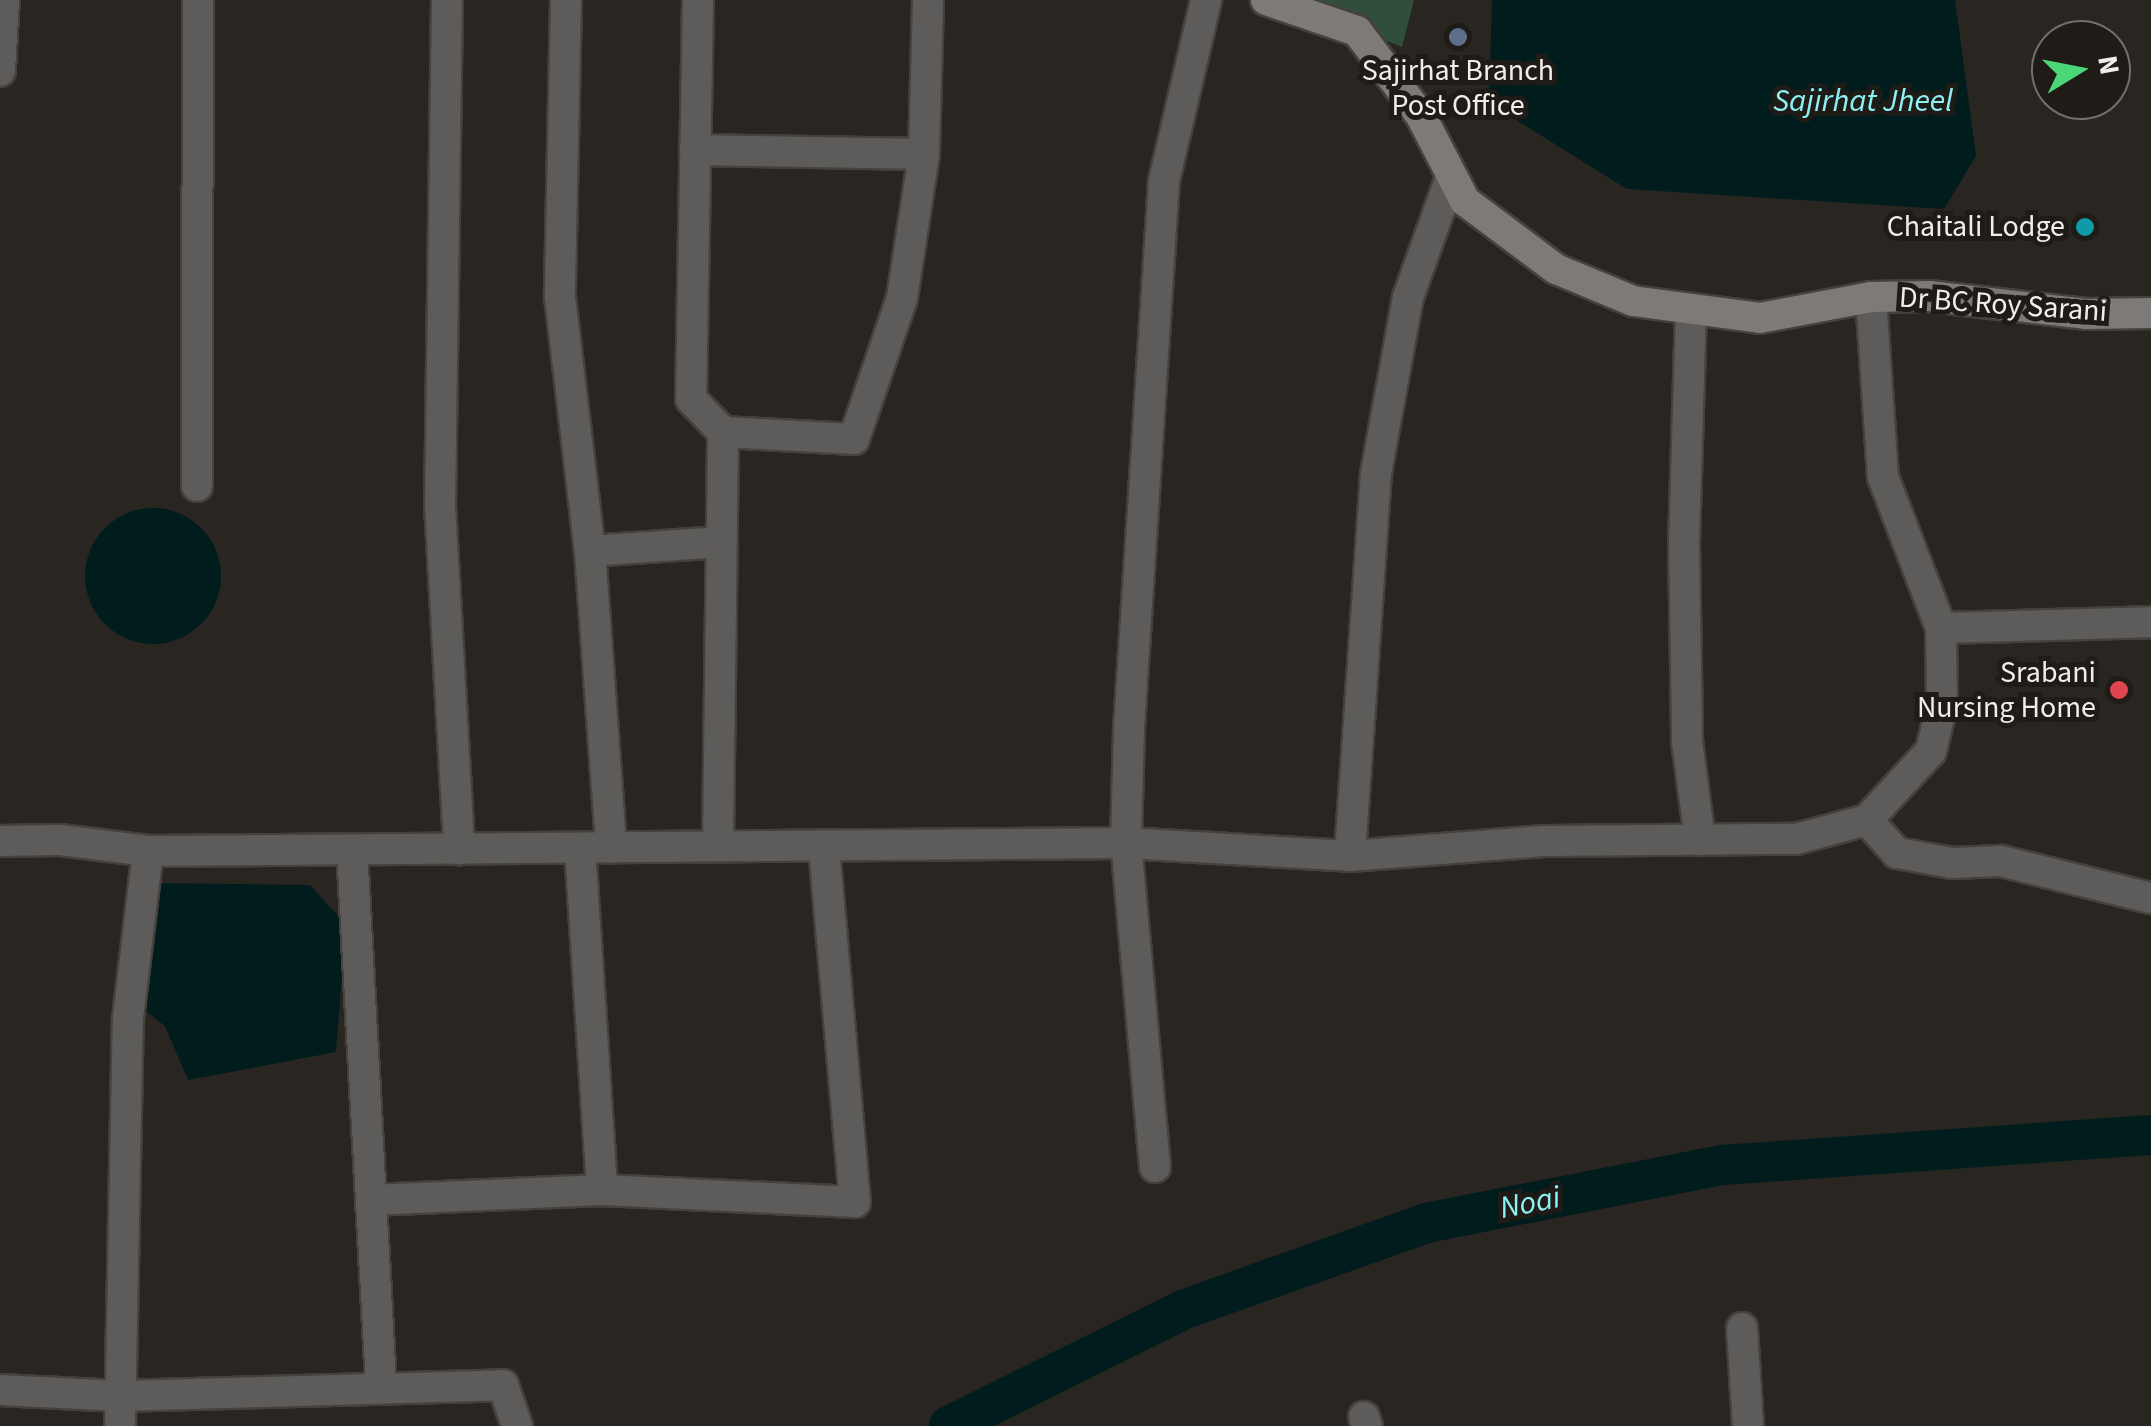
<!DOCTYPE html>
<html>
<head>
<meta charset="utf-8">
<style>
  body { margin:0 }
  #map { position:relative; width:2151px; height:1426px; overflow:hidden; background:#292521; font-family:"Source Sans 3",sans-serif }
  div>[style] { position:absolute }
  .green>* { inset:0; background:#314e3b }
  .water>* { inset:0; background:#001c1d }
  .round { border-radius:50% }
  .canal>* { height:40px; margin:-20px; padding:0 20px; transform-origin:20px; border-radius:20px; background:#001c1d }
  .roads { filter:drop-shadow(2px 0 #45413d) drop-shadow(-2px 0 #45413d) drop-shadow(0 2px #45413d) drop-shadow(0 -2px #45413d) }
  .street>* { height:30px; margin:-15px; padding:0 15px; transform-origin:15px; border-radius:15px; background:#5e5c5a }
  .secondary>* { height:30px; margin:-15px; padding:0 15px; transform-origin:15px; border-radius:15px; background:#7e7a78 }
  .dots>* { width:28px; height:28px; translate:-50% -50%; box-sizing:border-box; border:5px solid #1f1b17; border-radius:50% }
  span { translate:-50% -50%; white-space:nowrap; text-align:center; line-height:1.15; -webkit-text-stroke:10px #1f1b17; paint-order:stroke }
  .poi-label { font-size:30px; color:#f0edeb }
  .right { translate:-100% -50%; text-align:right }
  .street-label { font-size:30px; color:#f0edeb }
  .water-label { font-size:32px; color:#8cf1f3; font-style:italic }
  .north { position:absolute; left:2031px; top:20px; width:100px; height:100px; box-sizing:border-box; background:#1f1b17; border:2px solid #736f6c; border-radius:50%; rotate:80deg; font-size:28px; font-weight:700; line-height:40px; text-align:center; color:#f0edeb }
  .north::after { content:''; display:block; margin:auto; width:35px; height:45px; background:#4bd677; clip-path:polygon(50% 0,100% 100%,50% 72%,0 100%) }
</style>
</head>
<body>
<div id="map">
  <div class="green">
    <i style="clip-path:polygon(1285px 0,1414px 0,1402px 47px)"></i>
  </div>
  <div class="water">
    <i style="clip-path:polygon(1492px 0,1955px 0,1976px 156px,1944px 209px,1627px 189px,1489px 103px)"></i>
    <i class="round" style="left:85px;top:508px;width:136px;height:136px"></i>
    <i style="clip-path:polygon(144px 883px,310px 885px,346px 925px,336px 1052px,188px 1080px,165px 1026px,130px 999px)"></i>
  </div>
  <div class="canal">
    <i style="left:949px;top:1426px;width:263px;rotate:-26.4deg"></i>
    <i style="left:1185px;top:1309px;width:256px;rotate:-19.6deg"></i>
    <i style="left:1426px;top:1223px;width:302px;rotate:-11.1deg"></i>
    <i style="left:1722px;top:1165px;width:430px;rotate:-4deg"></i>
  </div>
  <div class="roads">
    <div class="street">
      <i style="left:447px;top:0;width:505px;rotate:90.79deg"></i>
      <i style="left:440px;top:505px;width:345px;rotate:86.8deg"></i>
      <i style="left:566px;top:0;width:297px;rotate:91.2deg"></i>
      <i style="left:560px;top:297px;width:256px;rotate:83.3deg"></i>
      <i style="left:590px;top:551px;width:297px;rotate:85.9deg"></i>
      <i style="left:698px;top:0;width:399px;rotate:91deg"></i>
      <i style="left:691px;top:399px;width:46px;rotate:45.9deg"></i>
      <i style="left:723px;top:432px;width:131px;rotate:3.1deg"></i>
      <i style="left:854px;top:439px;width:149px;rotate:-71.2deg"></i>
      <i style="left:902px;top:298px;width:146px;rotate:-81.3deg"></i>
      <i style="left:924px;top:154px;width:154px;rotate:-88.5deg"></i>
      <i style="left:0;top:71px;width:71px;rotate:-86.8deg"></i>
      <i style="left:695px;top:150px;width:229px;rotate:1deg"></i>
      <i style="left:1450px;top:180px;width:124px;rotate:109.7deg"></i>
      <i style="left:1408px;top:297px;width:179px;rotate:100.3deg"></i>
      <i style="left:1376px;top:473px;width:384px;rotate:93.9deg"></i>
      <i style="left:1350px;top:856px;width:195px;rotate:-4.4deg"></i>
      <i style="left:1544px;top:841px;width:252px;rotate:-0.5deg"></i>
      <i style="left:1796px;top:839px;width:73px;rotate:-15deg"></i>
      <i style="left:1867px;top:820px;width:94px;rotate:-47.2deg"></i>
      <i style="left:1931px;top:751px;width:47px;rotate:-76.6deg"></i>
      <i style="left:1942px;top:705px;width:77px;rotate:-90.7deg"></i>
      <i style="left:1871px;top:297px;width:180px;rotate:86.2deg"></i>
      <i style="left:1883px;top:477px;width:162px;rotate:69deg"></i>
      <i style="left:1941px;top:628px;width:210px;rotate:-1.6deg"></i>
      <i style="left:1691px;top:309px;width:232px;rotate:91.7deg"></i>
      <i style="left:1684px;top:541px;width:200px;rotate:89.1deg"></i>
      <i style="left:1687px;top:741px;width:100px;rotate:82.5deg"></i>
      <i style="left:197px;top:486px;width:486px;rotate:-89.9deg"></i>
      <i style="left:590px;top:551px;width:131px;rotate:-3.9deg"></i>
      <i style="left:1867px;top:820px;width:45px;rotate:47.7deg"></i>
      <i style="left:1897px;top:853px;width:56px;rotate:10.3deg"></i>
      <i style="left:1952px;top:863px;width:49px;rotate:-2.3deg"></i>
      <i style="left:2001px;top:861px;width:154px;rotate:13.9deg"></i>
      <i style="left:0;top:841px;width:60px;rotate:-1deg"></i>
      <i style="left:60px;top:840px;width:89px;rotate:7.1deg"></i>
      <i style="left:148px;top:851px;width:978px;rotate:-0.47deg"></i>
      <i style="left:1126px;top:843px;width:224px;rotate:3.3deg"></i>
      <i style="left:718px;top:846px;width:414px;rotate:-89.3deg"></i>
      <i style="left:580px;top:848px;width:343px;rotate:86.3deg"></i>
      <i style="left:352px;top:850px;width:535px;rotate:86.89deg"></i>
      <i style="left:1155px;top:1167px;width:325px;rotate:-95.1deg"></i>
      <i style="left:1126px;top:843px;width:115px;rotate:-88.5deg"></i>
      <i style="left:1129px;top:728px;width:548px;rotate:-86.34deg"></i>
      <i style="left:1164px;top:181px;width:186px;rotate:-76.9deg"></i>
      <i style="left:371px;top:1200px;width:231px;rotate:-2.5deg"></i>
      <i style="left:602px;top:1190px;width:253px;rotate:2.7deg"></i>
      <i style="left:855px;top:1202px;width:358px;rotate:-95deg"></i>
      <i style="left:1742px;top:1328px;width:98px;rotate:86.5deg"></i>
      <i style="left:0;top:1390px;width:120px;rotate:2.9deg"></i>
      <i style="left:120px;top:1396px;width:383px;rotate:-1.6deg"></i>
      <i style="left:503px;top:1385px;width:43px;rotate:71.1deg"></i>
      <i style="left:1364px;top:1417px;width:9px;rotate:72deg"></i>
      <i style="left:120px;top:1426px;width:408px;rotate:-88.9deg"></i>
      <i style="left:128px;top:1018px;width:168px;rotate:-83.2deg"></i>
    </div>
    <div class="secondary">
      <i style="left:1266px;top:0;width:96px;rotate:18.8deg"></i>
      <i style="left:1357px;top:31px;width:106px;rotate:53deg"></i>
      <i style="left:1421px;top:116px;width:96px;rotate:62.6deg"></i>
      <i style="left:1465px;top:201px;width:114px;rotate:36.8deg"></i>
      <i style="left:1556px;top:269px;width:83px;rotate:22.6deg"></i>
      <i style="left:1633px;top:301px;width:128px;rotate:7.6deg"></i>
      <i style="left:1760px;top:318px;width:113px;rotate:-10.7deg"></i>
      <i style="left:1871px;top:297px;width:58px;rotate:-1deg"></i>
      <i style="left:1929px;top:296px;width:158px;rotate:6.5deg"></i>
      <i style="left:2086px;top:314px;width:65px;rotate:-0.9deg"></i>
    </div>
  </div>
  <div class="dots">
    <i style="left:1458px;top:37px;background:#5c6f8a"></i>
    <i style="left:2085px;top:227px;background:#0f9aa8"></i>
    <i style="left:2119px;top:690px;background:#e0444e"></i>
  </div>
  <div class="poi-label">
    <span style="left:1458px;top:88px">Sajirhat Branch<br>Post Office</span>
    <span class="right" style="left:2065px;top:227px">Chaitali Lodge</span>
    <span class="right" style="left:2096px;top:690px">Srabani<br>Nursing Home</span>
  </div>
  <div class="street-label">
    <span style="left:2003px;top:305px;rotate:4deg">Dr BC Roy Sarani</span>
  </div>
  <div class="water-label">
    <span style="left:1863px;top:101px">Sajirhat Jheel</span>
    <span style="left:1530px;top:1203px;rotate:-11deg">Noai</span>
  </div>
  <div class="north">N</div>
</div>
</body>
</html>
